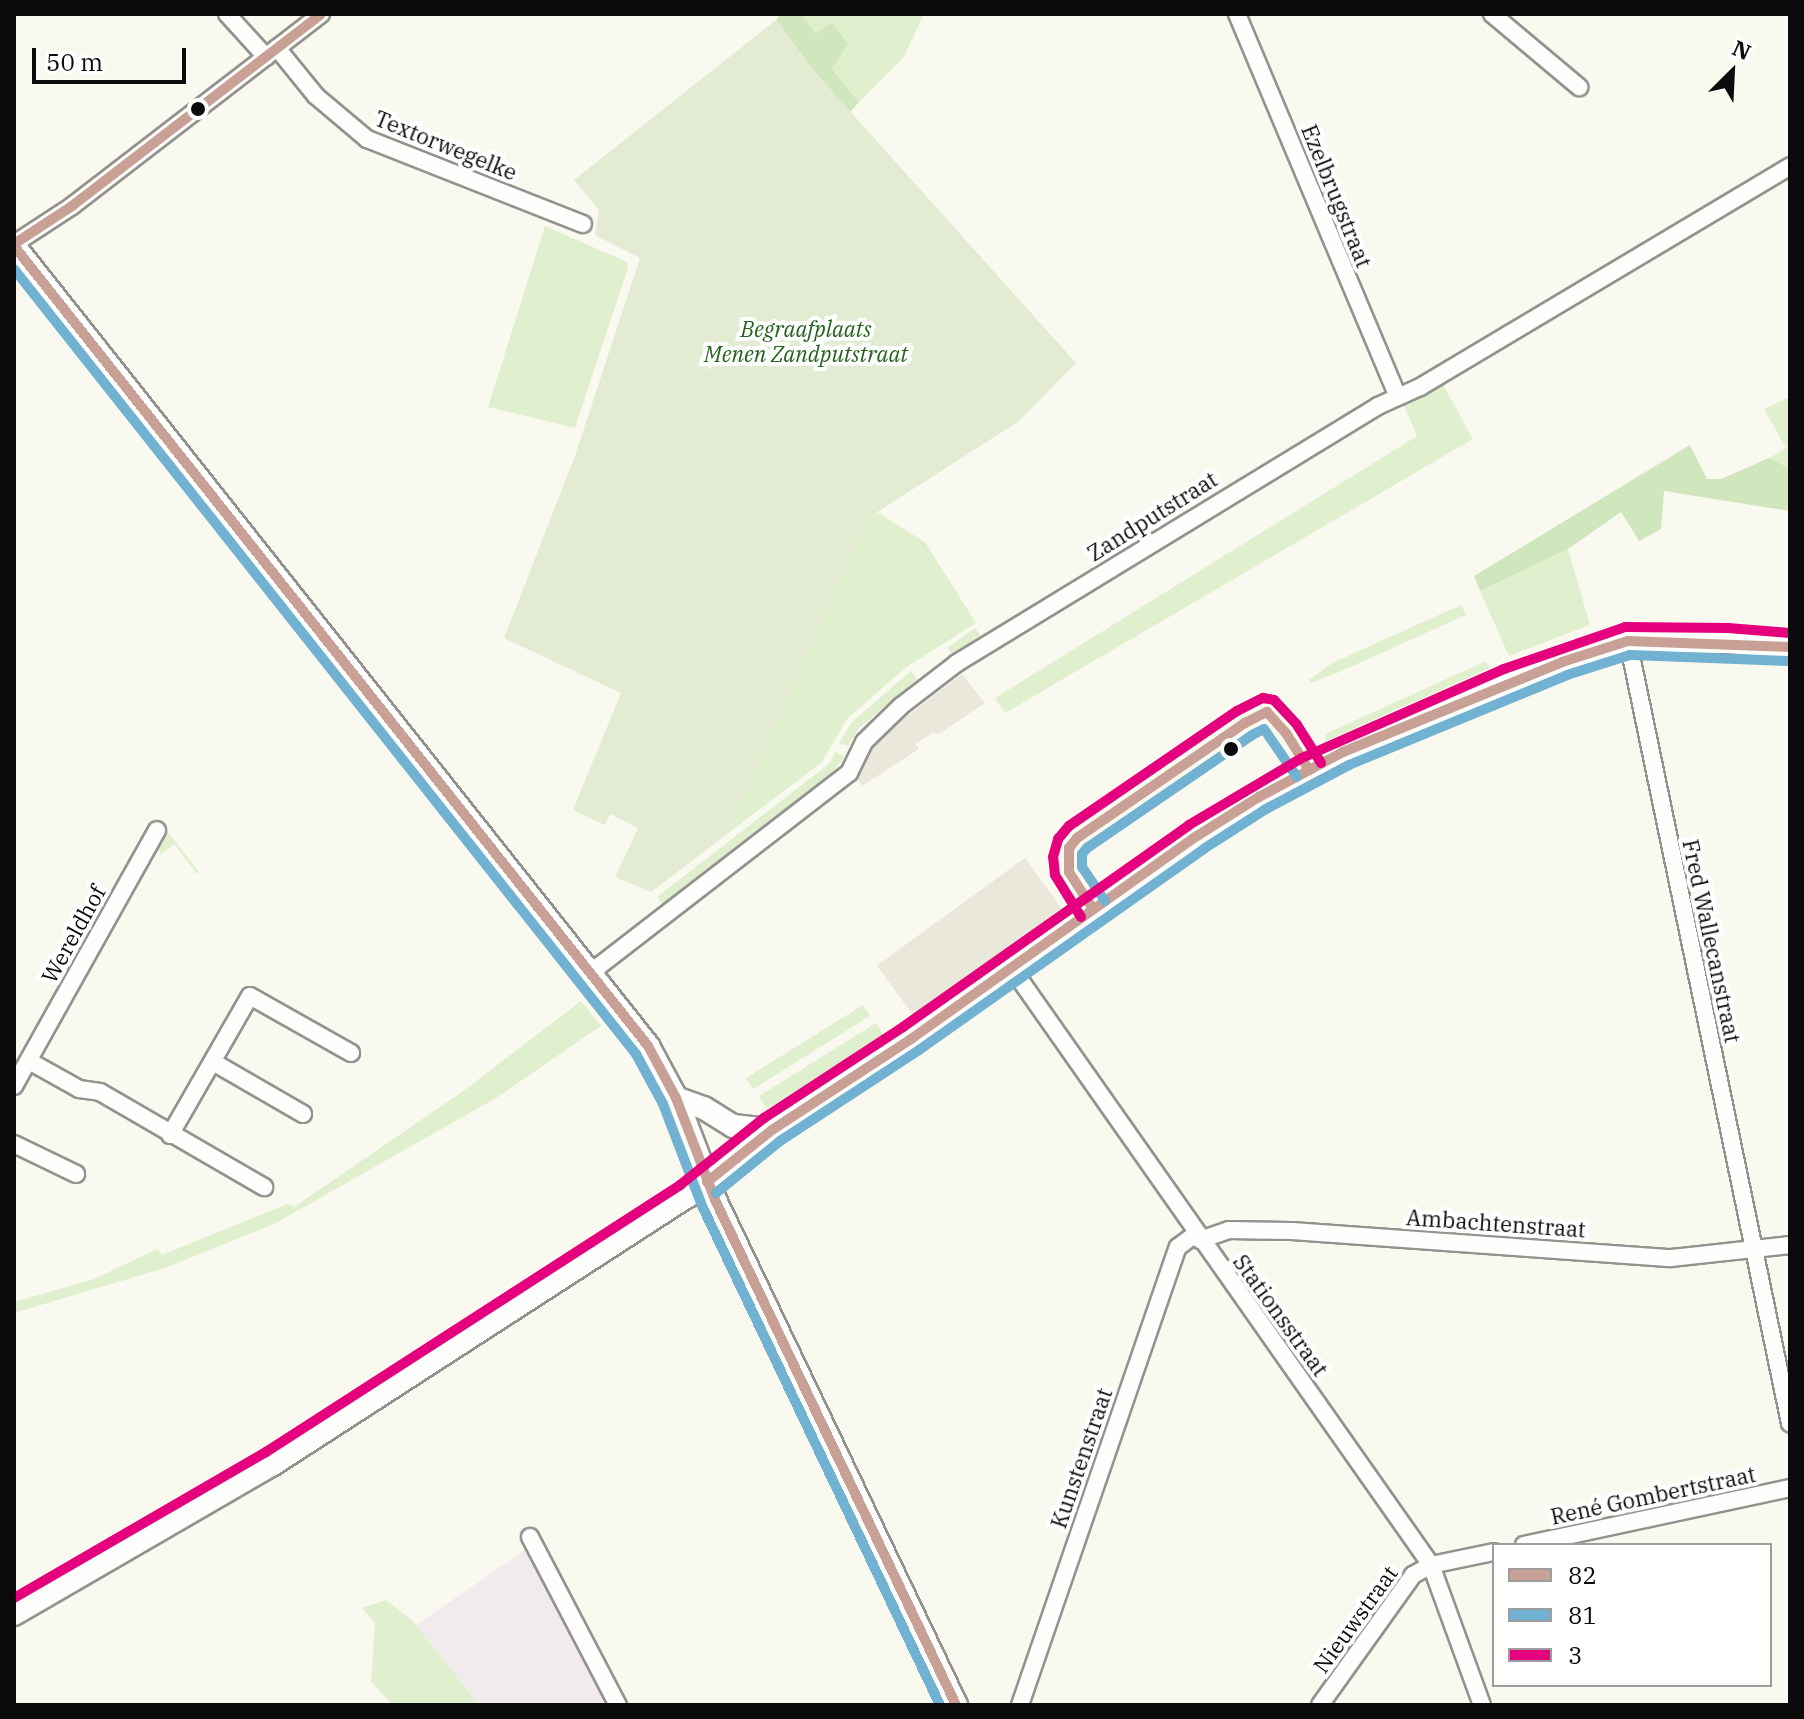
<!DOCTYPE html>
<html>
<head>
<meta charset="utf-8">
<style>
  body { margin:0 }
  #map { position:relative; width:1804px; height:1719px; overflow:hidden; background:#faf9ef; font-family:"IBM Plex Serif",serif }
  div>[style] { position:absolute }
  .industrial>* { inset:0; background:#f1ebed }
  .green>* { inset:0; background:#e0f0cf; transform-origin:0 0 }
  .forest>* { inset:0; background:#d0e7bd }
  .cemetery>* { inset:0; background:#e3ebd3 }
  .plaza>* { inset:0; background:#eae8da; transform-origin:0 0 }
  .roads { filter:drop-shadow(2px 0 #93928e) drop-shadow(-2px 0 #93928e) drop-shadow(0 2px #93928e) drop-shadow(0 -2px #93928e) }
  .minor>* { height:16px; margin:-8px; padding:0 8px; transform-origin:8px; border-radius:8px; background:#fefefd }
  .tertiary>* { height:22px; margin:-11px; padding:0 11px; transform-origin:11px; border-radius:11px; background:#fefefd }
  .bus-1>* { height:10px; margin:-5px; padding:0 5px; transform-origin:5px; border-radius:5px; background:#c9a095 }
  .bus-2>* { height:10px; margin:-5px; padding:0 5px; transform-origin:5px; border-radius:5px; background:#71b2d2 }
  .bus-3>* { height:10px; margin:-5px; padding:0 5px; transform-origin:5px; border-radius:5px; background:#e5007d }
  .dots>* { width:22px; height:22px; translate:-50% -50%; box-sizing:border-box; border:4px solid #fff; border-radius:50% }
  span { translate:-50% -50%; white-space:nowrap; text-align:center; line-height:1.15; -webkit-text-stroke:8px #fff; paint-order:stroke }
  .street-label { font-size:22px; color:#0b0b0b }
  .park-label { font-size:22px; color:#25621d; font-style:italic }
  .frame { position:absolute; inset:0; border:16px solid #0b0b0b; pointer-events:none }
  .legend { position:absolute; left:1492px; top:1543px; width:280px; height:144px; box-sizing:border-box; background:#fff; border:2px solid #9d9d9d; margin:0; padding:10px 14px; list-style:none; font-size:24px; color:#0b0b0b }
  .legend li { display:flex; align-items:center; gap:16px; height:40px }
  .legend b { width:40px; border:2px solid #9d9d9d }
  .north { position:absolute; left:1692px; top:32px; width:80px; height:80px; -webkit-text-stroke:6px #fff; paint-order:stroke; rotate:24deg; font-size:22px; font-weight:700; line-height:32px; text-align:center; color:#0b0b0b }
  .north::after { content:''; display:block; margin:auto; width:28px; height:36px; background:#0b0b0b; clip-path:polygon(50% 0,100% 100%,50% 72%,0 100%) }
  .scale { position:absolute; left:32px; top:48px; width:154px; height:36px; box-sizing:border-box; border:4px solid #0b0b0b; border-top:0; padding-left:10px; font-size:24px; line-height:28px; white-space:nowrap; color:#0b0b0b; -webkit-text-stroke:6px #fff; paint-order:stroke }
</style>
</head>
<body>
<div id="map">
  <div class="industrial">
    <i style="clip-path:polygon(524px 1551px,531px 1551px,606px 1705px,479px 1705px,416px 1625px)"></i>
  </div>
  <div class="green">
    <i style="clip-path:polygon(801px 14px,924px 14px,904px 57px,859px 102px,832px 69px,816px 34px)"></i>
    <i style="clip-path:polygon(545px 226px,627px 262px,628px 268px,575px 428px,488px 407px)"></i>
    <i style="clip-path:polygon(1442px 383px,1473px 439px,1005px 713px,995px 698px,1417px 436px,1403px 404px)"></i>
    <i style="clip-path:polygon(1790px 397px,1790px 469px,1785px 469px,1769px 458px,1786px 448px,1764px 409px)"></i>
    <i style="clip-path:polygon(877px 512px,925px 542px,976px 623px,905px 668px,847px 719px,822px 762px,726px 835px,868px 518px)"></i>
    <i style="clip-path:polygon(1568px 549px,1590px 625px,1509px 656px,1480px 591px)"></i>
    <i style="clip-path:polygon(1461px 605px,1466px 615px,1337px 673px,1311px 683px,1309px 680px,1332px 663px)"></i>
    <i style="left:975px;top:628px;width:9px;height:34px;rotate:54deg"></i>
    <i style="clip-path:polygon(1486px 661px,1490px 668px,1326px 741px,1325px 734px)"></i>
    <i style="clip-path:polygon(911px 671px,917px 679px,858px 729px,848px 746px,839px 743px,852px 722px)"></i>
    <i style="clip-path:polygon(835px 752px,845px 756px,831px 774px,663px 905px,657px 897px,830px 763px)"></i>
    <i style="clip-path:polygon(167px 831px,199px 872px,197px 874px,174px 844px,161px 854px,157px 848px)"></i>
    <i style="clip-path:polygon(581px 1001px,601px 1026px,496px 1098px,276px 1223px,168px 1267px,14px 1313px,14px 1302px,94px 1279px,157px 1249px,162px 1255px,287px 1204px,294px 1207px,462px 1092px)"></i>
    <i style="left:863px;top:1005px;width:13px;height:138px;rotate:58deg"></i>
    <i style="left:876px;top:1023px;width:15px;height:138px;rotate:58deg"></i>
    <i style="clip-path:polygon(386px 1600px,412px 1620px,479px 1705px,392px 1705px,371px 1681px,375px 1623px,362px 1608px)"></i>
  </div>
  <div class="forest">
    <i style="clip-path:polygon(781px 14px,801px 14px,816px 34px,832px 22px,848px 44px,832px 69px,859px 102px,850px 112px,813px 70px,776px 20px)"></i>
    <i style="clip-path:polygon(1690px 445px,1707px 479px,1721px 479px,1769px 458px,1790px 469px,1790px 511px,1664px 491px,1661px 529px,1639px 541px,1621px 512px,1568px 549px,1480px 591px,1474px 576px)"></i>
  </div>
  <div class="cemetery">
    <i style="clip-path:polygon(776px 20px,813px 70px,1076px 363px,1019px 421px,868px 518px,726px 835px,651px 892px,615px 877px,638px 828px,610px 814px,605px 825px,573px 810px,621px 693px,504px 638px,575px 456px,640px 258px,595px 235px,599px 210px,574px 180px)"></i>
  </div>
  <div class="plaza">
    <i style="clip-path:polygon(962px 674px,985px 703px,939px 734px,932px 733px,923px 739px,916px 744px,919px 749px,862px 786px,857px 778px,867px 747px)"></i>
    <i style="left:1025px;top:858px;width:62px;height:183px;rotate:54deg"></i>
  </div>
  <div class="roads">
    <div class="minor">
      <i style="left:227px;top:14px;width:58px;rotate:47.8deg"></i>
      <i style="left:1237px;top:14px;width:413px;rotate:67.2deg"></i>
      <i style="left:1492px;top:14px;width:114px;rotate:40deg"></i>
      <i style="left:277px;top:48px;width:62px;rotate:50.9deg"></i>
      <i style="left:316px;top:96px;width:67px;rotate:40.1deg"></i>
      <i style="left:367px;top:139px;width:232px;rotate:21.5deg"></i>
      <i style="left:14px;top:244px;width:69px;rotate:-33.2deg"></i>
      <i style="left:72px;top:206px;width:314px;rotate:-37.6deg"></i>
      <i style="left:1628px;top:641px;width:799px;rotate:78.3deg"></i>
      <i style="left:1011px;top:967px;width:731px;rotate:54.92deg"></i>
      <i style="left:1431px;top:1565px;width:149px;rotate:70deg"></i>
      <i style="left:590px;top:973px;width:327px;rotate:-37.7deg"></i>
      <i style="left:849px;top:773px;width:34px;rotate:-64deg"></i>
      <i style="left:864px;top:742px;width:52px;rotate:-44.2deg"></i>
      <i style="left:901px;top:706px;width:71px;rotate:-37.5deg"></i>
      <i style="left:957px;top:663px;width:493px;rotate:-31.4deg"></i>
      <i style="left:1378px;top:406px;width:46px;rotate:-24.3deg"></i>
      <i style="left:1420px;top:387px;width:431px;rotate:-30.8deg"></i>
      <i style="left:29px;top:1061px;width:57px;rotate:29.2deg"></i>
      <i style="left:79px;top:1089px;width:21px;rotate:8deg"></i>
      <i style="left:100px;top:1092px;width:190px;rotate:30.1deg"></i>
      <i style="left:213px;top:1062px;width:104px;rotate:30deg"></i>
      <i style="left:14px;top:1086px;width:293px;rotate:-60.8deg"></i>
      <i style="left:170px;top:1135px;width:160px;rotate:-60.1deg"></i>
      <i style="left:250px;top:996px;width:116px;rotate:29.4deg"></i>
      <i style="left:14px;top:1144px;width:69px;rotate:25.8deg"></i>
      <i style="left:1200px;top:1240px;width:31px;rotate:-19deg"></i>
      <i style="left:1229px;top:1230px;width:63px;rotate:0.9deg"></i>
      <i style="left:1292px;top:1231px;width:380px;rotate:4.1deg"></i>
      <i style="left:1671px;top:1258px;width:120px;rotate:-6.2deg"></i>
      <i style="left:530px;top:1537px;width:190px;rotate:62.4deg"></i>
      <i style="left:1524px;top:1545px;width:272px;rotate:-12.1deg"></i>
      <i style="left:1020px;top:1705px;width:484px;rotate:-71deg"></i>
      <i style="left:1178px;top:1247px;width:22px;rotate:-36deg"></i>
      <i style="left:1320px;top:1705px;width:160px;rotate:-54.4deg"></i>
      <i style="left:1413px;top:1575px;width:21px;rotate:-29deg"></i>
      <i style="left:1431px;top:1565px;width:64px;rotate:-11.7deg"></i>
    </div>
    <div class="tertiary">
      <i style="left:14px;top:246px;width:1021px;rotate:51.6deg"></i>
      <i style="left:648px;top:1046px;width:59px;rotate:61.7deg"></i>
      <i style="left:676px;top:1098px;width:111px;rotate:69deg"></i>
      <i style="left:716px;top:1202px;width:557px;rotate:64.49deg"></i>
      <i style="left:676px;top:1098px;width:30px;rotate:20deg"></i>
      <i style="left:704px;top:1108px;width:34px;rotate:32deg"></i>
      <i style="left:733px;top:1126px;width:39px;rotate:6deg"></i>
      <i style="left:14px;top:1614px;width:299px;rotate:-30.1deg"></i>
      <i style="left:273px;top:1464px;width:494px;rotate:-32.9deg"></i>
      <i style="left:688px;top:1196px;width:107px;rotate:-38.2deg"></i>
      <i style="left:772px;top:1130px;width:166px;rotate:-33.2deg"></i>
      <i style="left:911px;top:1039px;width:351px;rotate:-35.4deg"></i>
      <i style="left:1197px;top:836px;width:130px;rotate:-30.5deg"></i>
      <i style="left:1309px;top:770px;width:219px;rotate:-23.6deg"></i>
      <i style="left:1510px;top:682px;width:125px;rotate:-19.2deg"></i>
      <i style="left:1628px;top:641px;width:100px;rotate:0.6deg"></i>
      <i style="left:1728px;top:642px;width:62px;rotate:4.6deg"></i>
    </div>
  </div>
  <div class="bus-1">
    <i style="left:14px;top:244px;width:69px;rotate:-33.2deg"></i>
    <i style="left:72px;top:206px;width:314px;rotate:-37.6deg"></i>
    <i style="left:14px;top:246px;width:1021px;rotate:51.6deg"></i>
    <i style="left:648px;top:1046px;width:59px;rotate:61.7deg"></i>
    <i style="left:676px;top:1098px;width:111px;rotate:69deg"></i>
    <i style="left:716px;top:1202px;width:557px;rotate:64.49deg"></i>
    <i style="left:1093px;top:909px;width:44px;rotate:-123deg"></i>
    <i style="left:1069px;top:872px;width:24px;rotate:-90deg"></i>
    <i style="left:1069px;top:848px;width:13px;rotate:-51deg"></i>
    <i style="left:1077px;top:838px;width:204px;rotate:-34.4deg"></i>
    <i style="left:1245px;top:723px;width:25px;rotate:-27deg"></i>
    <i style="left:1267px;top:712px;width:28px;rotate:48deg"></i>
    <i style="left:1286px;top:733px;width:44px;rotate:58.1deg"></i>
    <i style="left:707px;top:1182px;width:83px;rotate:-38.7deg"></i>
    <i style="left:772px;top:1130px;width:166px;rotate:-33.2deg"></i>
    <i style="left:911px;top:1039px;width:351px;rotate:-35.4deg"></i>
    <i style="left:1197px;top:836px;width:73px;rotate:-32.2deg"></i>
    <i style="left:1259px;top:797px;width:95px;rotate:-28.2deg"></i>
    <i style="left:1343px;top:752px;width:237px;rotate:-22.3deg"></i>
    <i style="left:1562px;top:662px;width:69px;rotate:-17.7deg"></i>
    <i style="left:1628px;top:641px;width:162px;rotate:2.1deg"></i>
  </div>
  <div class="bus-2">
    <i style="left:14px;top:269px;width:1002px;rotate:51.61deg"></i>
    <i style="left:636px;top:1054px;width:57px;rotate:61.6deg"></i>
    <i style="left:663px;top:1104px;width:111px;rotate:69deg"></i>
    <i style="left:703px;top:1208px;width:551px;rotate:64.51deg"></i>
    <i style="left:1105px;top:901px;width:41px;rotate:-124.1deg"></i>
    <i style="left:1082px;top:867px;width:13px;rotate:-90deg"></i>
    <i style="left:1082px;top:854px;width:8px;rotate:-50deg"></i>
    <i style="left:1087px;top:848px;width:200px;rotate:-34.4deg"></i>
    <i style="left:1252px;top:735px;width:13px;rotate:-27deg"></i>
    <i style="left:1264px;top:729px;width:58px;rotate:55.5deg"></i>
    <i style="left:716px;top:1193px;width:82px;rotate:-39.1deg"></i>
    <i style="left:780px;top:1141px;width:166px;rotate:-33.2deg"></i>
    <i style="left:919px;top:1050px;width:350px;rotate:-35.2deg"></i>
    <i style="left:1205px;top:848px;width:72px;rotate:-32.6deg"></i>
    <i style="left:1266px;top:809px;width:94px;rotate:-27.9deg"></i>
    <i style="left:1349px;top:765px;width:236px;rotate:-22.4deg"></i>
    <i style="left:1567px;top:675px;width:66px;rotate:-17.6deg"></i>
    <i style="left:1630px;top:655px;width:159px;rotate:2.2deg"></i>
  </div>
  <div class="bus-3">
    <i style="left:1081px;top:917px;width:49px;rotate:-121.8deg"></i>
    <i style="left:1055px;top:875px;width:18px;rotate:-96deg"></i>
    <i style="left:1053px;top:857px;width:19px;rotate:-74deg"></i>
    <i style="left:1058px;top:839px;width:17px;rotate:-50deg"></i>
    <i style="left:1069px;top:826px;width:204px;rotate:-34.4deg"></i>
    <i style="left:1237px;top:711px;width:29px;rotate:-27deg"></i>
    <i style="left:1263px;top:698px;width:11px;rotate:10deg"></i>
    <i style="left:1274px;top:700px;width:34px;rotate:47deg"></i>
    <i style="left:1297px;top:725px;width:45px;rotate:57.7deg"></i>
    <i style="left:14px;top:1598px;width:291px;rotate:-30.1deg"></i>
    <i style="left:266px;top:1452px;width:493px;rotate:-32.8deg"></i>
    <i style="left:680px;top:1185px;width:107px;rotate:-38.6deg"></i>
    <i style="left:764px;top:1118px;width:166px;rotate:-33.2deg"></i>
    <i style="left:903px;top:1027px;width:350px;rotate:-35.2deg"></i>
    <i style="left:1189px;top:825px;width:131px;rotate:-30.7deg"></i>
    <i style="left:1302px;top:758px;width:221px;rotate:-23.8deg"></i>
    <i style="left:1504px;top:669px;width:128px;rotate:-19.1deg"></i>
    <i style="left:1625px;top:627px;width:103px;rotate:0.6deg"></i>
    <i style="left:1728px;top:628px;width:62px;rotate:4.6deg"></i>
  </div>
  <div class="dots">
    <i style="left:198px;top:109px;background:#0b0b0b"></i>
    <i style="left:1231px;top:749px;background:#0b0b0b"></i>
  </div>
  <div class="street-label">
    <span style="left:446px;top:145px;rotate:22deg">Textorwegelke</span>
    <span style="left:1337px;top:196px;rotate:68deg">Ezelbrugstraat</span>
    <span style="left:1152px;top:516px;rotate:-32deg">Zandputstraat</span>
    <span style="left:73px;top:934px;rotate:-61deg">Wereldhof</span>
    <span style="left:1712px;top:941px;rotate:78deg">Fred Wallecanstraat</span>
    <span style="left:1496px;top:1223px;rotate:4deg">Ambachtenstraat</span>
    <span style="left:1281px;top:1315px;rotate:54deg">Stationsstraat</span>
    <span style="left:1081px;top:1458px;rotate:-71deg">Kunstenstraat</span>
    <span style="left:1653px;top:1495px;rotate:-12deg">René Gombertstraat</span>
    <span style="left:1355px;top:1619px;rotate:-54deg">Nieuwstraat</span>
  </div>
  <div class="park-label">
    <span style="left:806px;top:341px">Begraafplaats<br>Menen Zandputstraat</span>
  </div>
  <div class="frame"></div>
  <ul class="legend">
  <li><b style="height:10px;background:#c9a095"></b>82</li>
  <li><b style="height:10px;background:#71b2d2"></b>81</li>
  <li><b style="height:10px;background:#e5007d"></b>3</li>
  </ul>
  <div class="north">N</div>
  <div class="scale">50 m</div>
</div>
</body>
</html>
